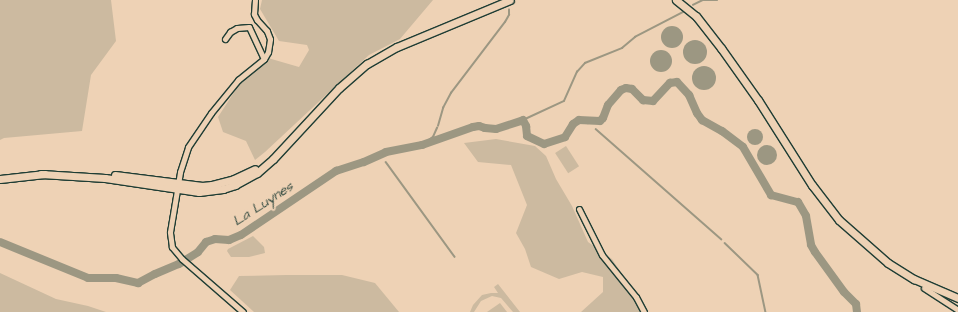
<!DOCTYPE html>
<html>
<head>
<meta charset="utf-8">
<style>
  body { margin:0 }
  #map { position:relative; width:958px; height:312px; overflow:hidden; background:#eed2b5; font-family:"Architects Daughter",sans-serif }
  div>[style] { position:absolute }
  .green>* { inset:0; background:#ccbaa0; transform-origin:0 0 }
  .water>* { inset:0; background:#9c9782 }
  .round { border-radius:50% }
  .stream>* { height:1.5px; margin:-0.75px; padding:0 0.75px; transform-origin:0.75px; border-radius:0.75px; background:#9c9782 }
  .river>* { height:8px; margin:-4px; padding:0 4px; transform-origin:4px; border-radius:4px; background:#9c9782 }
  .roads { filter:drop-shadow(1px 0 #1f3d34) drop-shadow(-1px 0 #1f3d34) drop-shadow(0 1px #1f3d34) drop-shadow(0 -1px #1f3d34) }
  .minor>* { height:5px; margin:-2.5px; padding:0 2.5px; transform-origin:2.5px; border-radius:2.5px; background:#eed2b5 }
  .major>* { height:7px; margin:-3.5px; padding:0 3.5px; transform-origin:3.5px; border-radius:3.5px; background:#eed2b5 }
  span { translate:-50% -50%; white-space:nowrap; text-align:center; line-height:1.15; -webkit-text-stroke:4px #eed2b5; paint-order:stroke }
  .water-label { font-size:14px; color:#324a40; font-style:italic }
</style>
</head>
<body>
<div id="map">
  <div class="green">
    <i style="clip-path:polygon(0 0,111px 0,116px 41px,91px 75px,82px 131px,4px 138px,0 140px)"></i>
    <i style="clip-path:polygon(262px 0,433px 0,400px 39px,369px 55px,265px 152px,255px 160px,246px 141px,223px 132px,218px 117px,242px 80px,268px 58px,299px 67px,309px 50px,307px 45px,279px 41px,260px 9px)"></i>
    <i style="clip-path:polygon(496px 139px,535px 146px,546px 156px,556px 179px,572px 206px,588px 242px,612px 259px,647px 312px,581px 312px,603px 292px,603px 277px,582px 272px,559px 279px,531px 267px,525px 249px,516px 233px,527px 205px,511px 165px,478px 162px,464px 143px)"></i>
    <i style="left:566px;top:146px;width:24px;height:13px;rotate:57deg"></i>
    <i style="clip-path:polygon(253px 236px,264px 247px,265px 253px,249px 257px,231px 257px,227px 251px,228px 249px)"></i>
    <i style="clip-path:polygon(0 273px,56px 299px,88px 306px,106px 312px,0 312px)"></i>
    <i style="clip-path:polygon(286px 275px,342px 275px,375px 283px,399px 312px,254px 312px,230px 290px,239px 276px)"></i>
    <i style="clip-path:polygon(498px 284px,520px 312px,513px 312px,501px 298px,492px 296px,481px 301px,474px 312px,470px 312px,473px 305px,482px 295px,491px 293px,498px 293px,494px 287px)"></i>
    <i style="clip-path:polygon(500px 303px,507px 312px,487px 312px)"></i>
  </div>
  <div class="water">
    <i class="round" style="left:661px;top:26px;width:22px;height:22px"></i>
    <i class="round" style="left:683px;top:40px;width:24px;height:24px"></i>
    <i class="round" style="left:650px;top:50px;width:22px;height:22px"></i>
    <i class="round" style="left:692px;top:66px;width:24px;height:24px"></i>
    <i class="round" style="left:747px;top:129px;width:16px;height:16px"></i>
    <i class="round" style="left:757px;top:145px;width:20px;height:20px"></i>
  </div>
  <div class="stream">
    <i style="left:693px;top:5px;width:11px;rotate:-27deg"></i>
    <i style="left:703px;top:0;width:14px"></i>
    <i style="left:523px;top:120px;width:45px;rotate:-24.9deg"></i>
    <i style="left:564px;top:101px;width:32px;rotate:-66deg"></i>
    <i style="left:577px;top:72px;width:12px;rotate:-48deg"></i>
    <i style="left:585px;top:63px;width:40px;rotate:-22deg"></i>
    <i style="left:622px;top:48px;width:17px;rotate:-40deg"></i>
    <i style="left:635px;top:37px;width:54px;rotate:-27.5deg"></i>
    <i style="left:584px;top:120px;width:5px;rotate:37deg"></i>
    <i style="left:438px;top:126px;width:19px;rotate:-74deg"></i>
    <i style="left:443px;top:108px;width:17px;rotate:-62deg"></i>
    <i style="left:451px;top:93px;width:89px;rotate:-52.7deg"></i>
    <i style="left:505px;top:22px;width:8px;rotate:-60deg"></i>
    <i style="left:509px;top:15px;width:5px;rotate:-90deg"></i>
    <i style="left:596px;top:129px;width:167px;rotate:41.3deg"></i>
    <i style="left:422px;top:145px;width:14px;rotate:-36deg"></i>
    <i style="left:433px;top:137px;width:10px;rotate:-66deg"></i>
    <i style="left:386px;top:162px;width:117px;rotate:54deg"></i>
    <i style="left:725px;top:243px;width:46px;rotate:44.1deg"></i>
    <i style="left:758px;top:275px;width:38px;rotate:78deg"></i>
  </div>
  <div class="river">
    <i style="left:0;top:242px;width:95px;rotate:22.2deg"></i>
    <i style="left:88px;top:278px;width:28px"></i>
    <i style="left:116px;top:278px;width:23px;rotate:13deg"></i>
    <i style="left:138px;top:283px;width:19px;rotate:-28deg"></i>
    <i style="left:155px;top:274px;width:26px;rotate:-23deg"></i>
    <i style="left:179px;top:264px;width:22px;rotate:-32deg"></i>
    <i style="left:198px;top:252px;width:13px;rotate:-51deg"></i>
    <i style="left:206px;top:242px;width:9px;rotate:-18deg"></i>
    <i style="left:215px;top:239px;width:14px;rotate:4deg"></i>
    <i style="left:229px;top:240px;width:13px;rotate:-23deg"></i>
    <i style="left:241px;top:235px;width:115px;rotate:-34deg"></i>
    <i style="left:336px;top:171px;width:29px;rotate:-18deg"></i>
    <i style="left:364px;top:162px;width:24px;rotate:-24deg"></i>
    <i style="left:386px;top:152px;width:37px;rotate:-11deg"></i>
    <i style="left:422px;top:145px;width:54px;rotate:-19.4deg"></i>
    <i style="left:473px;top:127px;width:6px;rotate:-9deg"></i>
    <i style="left:479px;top:126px;width:6px;rotate:18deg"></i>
    <i style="left:485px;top:128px;width:11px;rotate:5deg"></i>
    <i style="left:496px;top:129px;width:28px;rotate:-18deg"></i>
    <i style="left:523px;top:120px;width:7px;rotate:63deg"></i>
    <i style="left:526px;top:126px;width:10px;rotate:84deg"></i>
    <i style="left:527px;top:136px;width:19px;rotate:25deg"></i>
    <i style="left:544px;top:144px;width:22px;rotate:-18deg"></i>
    <i style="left:565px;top:137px;width:15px;rotate:-58deg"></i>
    <i style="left:573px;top:124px;width:7px;rotate:-34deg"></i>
    <i style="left:579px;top:120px;width:21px;rotate:3deg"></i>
    <i style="left:600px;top:121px;width:4px;rotate:-45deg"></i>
    <i style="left:603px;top:118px;width:14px;rotate:-69deg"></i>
    <i style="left:608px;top:105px;width:20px;rotate:-49deg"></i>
    <i style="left:621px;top:90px;width:5px;rotate:-22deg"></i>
    <i style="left:626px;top:88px;width:6px;rotate:9deg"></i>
    <i style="left:632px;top:89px;width:16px;rotate:45deg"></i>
    <i style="left:643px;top:100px;width:10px;rotate:6deg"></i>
    <i style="left:653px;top:101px;width:25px;rotate:-47deg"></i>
    <i style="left:670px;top:83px;width:7px;rotate:-8deg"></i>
    <i style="left:677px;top:82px;width:18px;rotate:47deg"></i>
    <i style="left:689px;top:95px;width:20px;rotate:66deg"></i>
    <i style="left:697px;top:113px;width:9px;rotate:54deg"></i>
    <i style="left:702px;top:120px;width:23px;rotate:29deg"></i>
    <i style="left:722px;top:131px;width:26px;rotate:37deg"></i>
    <i style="left:743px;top:147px;width:56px;rotate:59.7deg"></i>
    <i style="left:771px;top:195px;width:28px;rotate:15deg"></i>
    <i style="left:798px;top:202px;width:16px;rotate:60deg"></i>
    <i style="left:806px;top:216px;width:29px;rotate:80deg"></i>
    <i style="left:811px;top:245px;width:8px;rotate:60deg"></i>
    <i style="left:815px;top:252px;width:49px;rotate:54.1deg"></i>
    <i style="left:844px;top:292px;width:17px;rotate:45deg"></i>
    <i style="left:856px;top:304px;width:8px;rotate:83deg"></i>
  </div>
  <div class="roads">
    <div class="minor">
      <i style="left:225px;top:39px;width:9px;rotate:-54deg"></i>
      <i style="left:230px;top:32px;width:8px;rotate:-30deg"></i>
      <i style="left:237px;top:28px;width:12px;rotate:-5deg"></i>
      <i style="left:249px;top:27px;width:35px;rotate:65deg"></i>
      <i style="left:579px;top:209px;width:51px;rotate:63.4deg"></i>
      <i style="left:602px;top:255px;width:54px;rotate:51deg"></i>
      <i style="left:636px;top:297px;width:17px;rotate:62deg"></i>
      <i style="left:924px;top:288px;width:40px;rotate:32.9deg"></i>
      <i style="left:243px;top:312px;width:81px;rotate:-139deg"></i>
      <i style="left:182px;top:259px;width:16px;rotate:-130deg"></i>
      <i style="left:172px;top:247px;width:15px;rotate:-98deg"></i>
      <i style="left:170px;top:232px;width:61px;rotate:-80.5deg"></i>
      <i style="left:180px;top:172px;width:26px;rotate:-72deg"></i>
      <i style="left:188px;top:147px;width:41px;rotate:-55.9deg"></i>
      <i style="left:211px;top:113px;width:43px;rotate:-50.7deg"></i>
      <i style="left:238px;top:80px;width:33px;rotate:-39deg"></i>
      <i style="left:264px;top:59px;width:8px;rotate:-60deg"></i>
      <i style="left:268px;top:52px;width:13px;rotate:-81deg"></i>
      <i style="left:270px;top:39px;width:9px;rotate:-111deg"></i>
      <i style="left:267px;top:31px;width:15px;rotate:-132deg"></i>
      <i style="left:257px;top:20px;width:7px;rotate:-117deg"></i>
      <i style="left:254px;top:14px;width:14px;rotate:-86deg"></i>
    </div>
    <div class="major">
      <i style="left:676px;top:0;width:26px;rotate:39deg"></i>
      <i style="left:696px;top:16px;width:41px;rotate:52deg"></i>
      <i style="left:721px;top:48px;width:64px;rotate:54.6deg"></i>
      <i style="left:758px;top:100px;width:101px;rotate:57.6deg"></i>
      <i style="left:812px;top:185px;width:44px;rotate:52.4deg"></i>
      <i style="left:839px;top:220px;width:65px;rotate:41.3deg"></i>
      <i style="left:888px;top:263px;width:31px;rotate:32deg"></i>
      <i style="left:914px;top:279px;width:48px;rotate:23.4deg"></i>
      <i style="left:41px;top:174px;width:64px;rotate:3.6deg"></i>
      <i style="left:105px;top:178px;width:95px;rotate:8.5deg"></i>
      <i style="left:199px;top:192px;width:24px;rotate:-7deg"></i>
      <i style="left:223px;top:189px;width:13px;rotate:-18deg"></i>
      <i style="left:235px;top:185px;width:25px;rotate:-29deg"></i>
      <i style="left:257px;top:173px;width:21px;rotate:-41deg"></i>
      <i style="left:273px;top:159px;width:97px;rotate:-47.1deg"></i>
      <i style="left:339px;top:88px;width:37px;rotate:-41deg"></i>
      <i style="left:367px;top:64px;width:34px;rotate:-30deg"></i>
      <i style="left:397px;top:47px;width:122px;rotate:-22.6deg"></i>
      <i style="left:115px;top:175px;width:88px;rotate:7.2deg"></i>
      <i style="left:202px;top:186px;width:10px;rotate:-6deg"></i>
      <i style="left:212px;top:185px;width:23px;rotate:-15deg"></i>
      <i style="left:234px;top:179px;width:23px;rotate:-25deg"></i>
      <i style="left:0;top:179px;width:45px;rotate:-6.3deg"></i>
    </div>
  </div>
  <div class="water-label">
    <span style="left:263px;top:204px;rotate:-33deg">La Luynes</span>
  </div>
</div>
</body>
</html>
